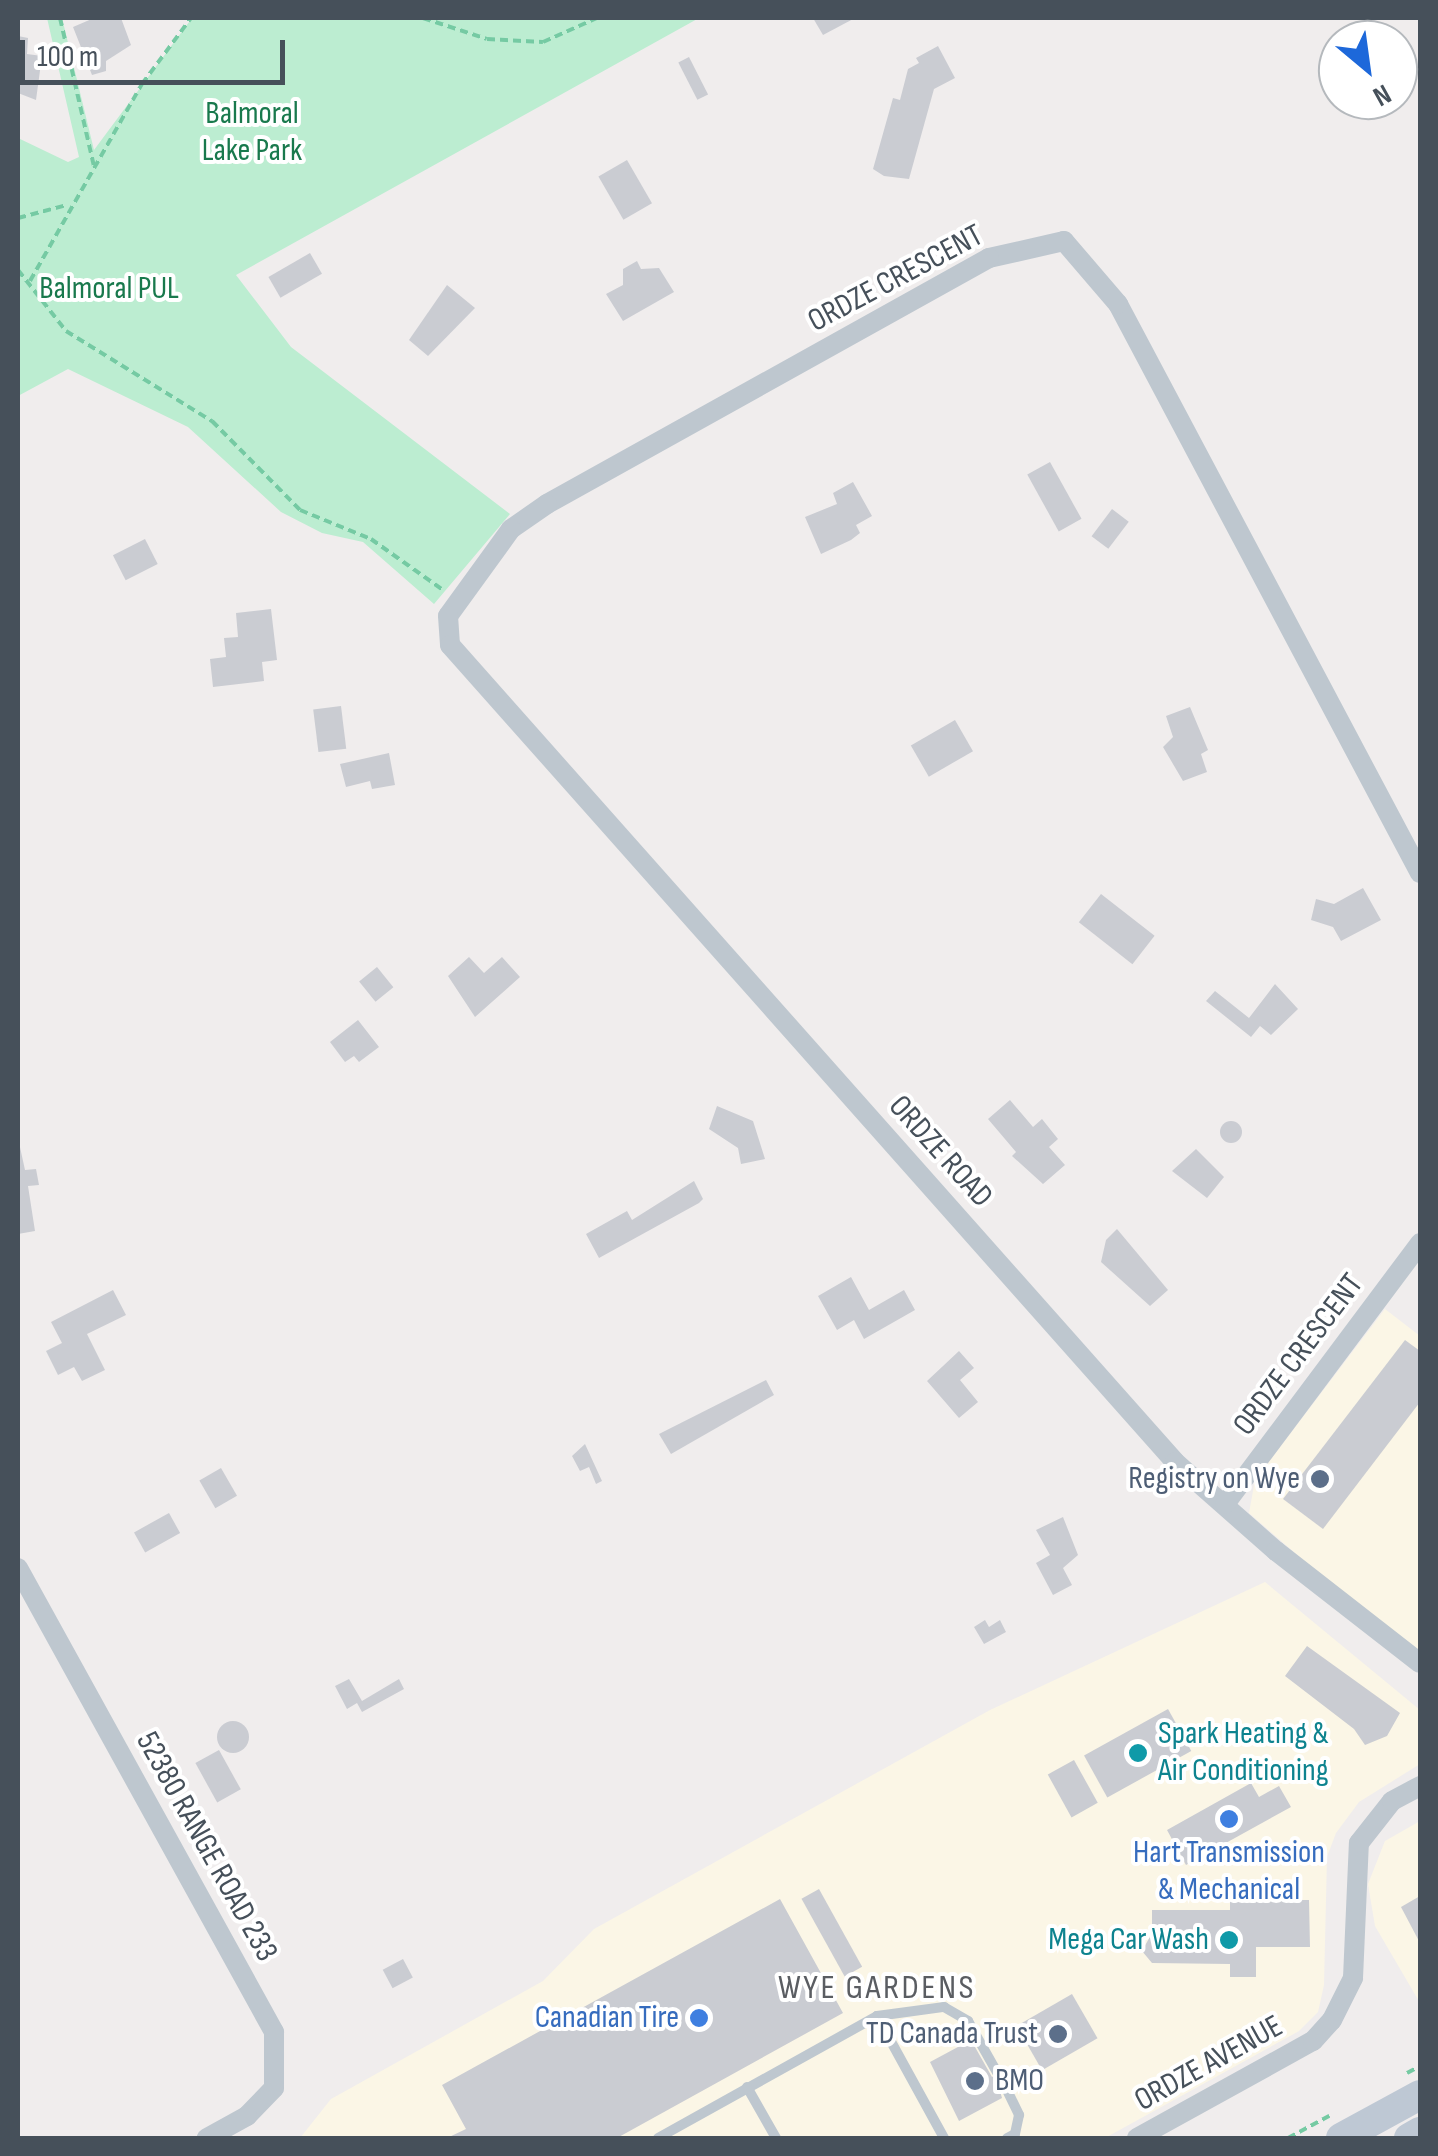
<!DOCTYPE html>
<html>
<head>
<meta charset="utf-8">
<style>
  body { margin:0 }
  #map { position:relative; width:1438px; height:2156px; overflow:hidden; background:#f0eded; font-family:"Sofia Sans Condensed",sans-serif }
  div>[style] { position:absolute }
  .commercial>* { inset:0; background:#fbf6e6 }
  .green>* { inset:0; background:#bcedd1 }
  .building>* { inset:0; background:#caccd2; transform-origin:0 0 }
  .round { border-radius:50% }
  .path>* { height:4px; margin-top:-2px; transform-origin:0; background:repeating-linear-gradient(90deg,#75caa3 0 8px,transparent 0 13px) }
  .lane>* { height:10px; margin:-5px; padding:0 5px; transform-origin:5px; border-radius:5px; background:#bec7cf }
  .street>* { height:20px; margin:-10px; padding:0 10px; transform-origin:10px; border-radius:10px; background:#bec7cf }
  .secondary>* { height:30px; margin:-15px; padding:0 15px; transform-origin:15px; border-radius:15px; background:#bec8d4 }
  .dots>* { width:28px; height:28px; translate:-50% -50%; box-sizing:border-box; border:5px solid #fff; border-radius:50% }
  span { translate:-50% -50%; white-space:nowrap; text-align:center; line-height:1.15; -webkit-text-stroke:8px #fff; paint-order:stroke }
  .park-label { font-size:32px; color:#19794d }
  .street-label { font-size:32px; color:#46505a }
  .service-label { font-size:32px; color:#4e5e75 }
  .right { translate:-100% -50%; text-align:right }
  .left { translate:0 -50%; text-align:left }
  .culture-label { font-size:32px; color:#0d838f }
  .shop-label { font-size:32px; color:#366cbe }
  .neighbourhood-label { font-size:35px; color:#5a5d62; letter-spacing:2.5px }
  .frame { position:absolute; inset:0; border:20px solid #46505a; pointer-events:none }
  .north { position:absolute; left:1318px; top:20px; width:100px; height:100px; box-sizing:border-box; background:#fff; border:2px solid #b5b9bd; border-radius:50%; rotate:151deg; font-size:28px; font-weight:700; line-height:40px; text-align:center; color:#46505a }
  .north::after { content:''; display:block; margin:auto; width:35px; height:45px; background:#1d68da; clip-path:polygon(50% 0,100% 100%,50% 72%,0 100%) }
  .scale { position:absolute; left:20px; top:40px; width:265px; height:45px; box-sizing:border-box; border:5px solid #46505a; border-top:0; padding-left:12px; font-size:30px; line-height:35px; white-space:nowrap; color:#46505a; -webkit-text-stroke:8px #fff; paint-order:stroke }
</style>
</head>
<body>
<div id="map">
  <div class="commercial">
    <i style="clip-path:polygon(1385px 1309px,1420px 1336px,1420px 1662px,1249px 1513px,1255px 1480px)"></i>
    <i style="clip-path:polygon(1265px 1582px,1420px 1710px,1420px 1764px,1359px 1802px,1336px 1833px,1327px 1857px,1324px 1985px,1318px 2012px,1299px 2031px,1105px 2138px,300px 2138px,331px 2099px,543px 1981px,594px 1929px,990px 1710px)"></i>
    <i style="clip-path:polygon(1420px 1821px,1420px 2003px,1375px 1926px,1368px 1884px,1385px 1841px)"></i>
  </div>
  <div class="green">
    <i style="clip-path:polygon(47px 18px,62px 18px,94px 150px,192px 18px,699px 18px,236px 275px,291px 347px,510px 514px,434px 604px,363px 542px,322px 533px,281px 512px,188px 427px,68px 369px,18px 396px,18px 138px,68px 162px,79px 157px)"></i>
  </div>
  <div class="building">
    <i style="clip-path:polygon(94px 18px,121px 18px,131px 45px,106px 61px,106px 71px,92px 75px,73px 27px)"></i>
    <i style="clip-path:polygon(813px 18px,855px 18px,823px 35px)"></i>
    <i style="clip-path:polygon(18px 36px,28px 38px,27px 54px,42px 56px,36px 100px,18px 93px)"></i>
    <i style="clip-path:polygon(938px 46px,955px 78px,934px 89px,909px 179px,884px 176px,873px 169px,893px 98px,900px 100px,908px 69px,919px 63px,916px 58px)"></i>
    <i style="left:689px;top:57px;width:42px;height:12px;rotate:63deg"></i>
    <i style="left:627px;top:160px;width:50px;height:33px;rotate:60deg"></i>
    <i style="left:310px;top:253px;width:24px;height:48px;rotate:60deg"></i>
    <i style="clip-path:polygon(637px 261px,641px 269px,659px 268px,674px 292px,623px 321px,606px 294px,623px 285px,623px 269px)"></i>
    <i style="clip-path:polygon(447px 285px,475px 308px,428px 356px,409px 340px)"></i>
    <i style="left:1050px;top:462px;width:65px;height:26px;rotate:61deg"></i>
    <i style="clip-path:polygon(853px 482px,872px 516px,856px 525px,860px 533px,851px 540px,821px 554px,805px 517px,837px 504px,833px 493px)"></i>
    <i style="left:1112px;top:509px;width:21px;height:34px;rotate:37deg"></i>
    <i style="left:145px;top:539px;width:28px;height:36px;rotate:63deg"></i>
    <i style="clip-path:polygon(271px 609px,277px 660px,262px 662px,264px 681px,213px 687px,210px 659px,226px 657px,224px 638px,238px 637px,236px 613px)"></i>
    <i style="left:341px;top:706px;width:43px;height:28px;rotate:83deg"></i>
    <i style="clip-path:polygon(1190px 707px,1208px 750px,1201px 754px,1207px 772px,1183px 781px,1163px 747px,1173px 737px,1166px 716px)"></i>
    <i style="left:955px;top:720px;width:36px;height:51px;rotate:60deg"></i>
    <i style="clip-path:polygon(389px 753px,395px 785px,372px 789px,370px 781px,346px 787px,340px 764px)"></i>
    <i style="clip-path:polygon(1363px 888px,1381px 920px,1341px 941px,1333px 927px,1311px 920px,1316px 899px,1334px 904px)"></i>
    <i style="left:1101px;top:894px;width:68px;height:36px;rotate:38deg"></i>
    <i style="clip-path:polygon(469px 957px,484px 973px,502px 957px,520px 977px,475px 1017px,448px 976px)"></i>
    <i style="left:377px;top:967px;width:26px;height:23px;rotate:51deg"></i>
    <i style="clip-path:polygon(1275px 984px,1298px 1009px,1271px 1035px,1260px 1026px,1251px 1037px,1206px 1001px,1215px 991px,1249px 1018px)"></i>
    <i style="clip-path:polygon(358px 1020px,379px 1047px,359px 1062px,354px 1056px,345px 1062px,330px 1042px)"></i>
    <i style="clip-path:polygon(1010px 1100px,1033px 1127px,1042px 1119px,1058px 1139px,1049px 1147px,1065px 1165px,1043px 1184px,1012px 1156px,1016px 1152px,988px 1119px)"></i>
    <i style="clip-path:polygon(717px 1106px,753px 1121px,765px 1159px,741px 1164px,738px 1148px,709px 1129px)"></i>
    <i class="round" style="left:1220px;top:1121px;width:22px;height:22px"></i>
    <i style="clip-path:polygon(18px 1138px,25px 1170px,36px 1169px,39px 1185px,28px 1186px,35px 1231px,18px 1234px)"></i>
    <i style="clip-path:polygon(1196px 1149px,1224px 1177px,1207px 1198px,1172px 1171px)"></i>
    <i style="clip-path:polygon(694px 1181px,703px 1199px,699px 1203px,599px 1258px,586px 1234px,627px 1211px,632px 1220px)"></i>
    <i style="clip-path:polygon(1117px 1229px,1168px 1290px,1150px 1306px,1101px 1262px,1106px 1240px)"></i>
    <i style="clip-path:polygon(851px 1277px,869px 1310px,904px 1290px,915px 1310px,864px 1339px,854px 1320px,837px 1330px,818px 1296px)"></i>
    <i style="clip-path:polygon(113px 1290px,126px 1315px,87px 1334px,105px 1370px,82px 1381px,74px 1367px,58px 1375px,46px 1351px,62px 1343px,51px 1322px)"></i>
    <i style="clip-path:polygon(1405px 1340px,1420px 1351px,1420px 1402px,1323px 1529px,1283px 1499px)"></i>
    <i style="clip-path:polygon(959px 1351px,974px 1368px,960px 1380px,978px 1402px,959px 1418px,927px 1381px)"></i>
    <i style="clip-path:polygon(766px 1380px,774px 1395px,671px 1454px,659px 1434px)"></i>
    <i style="clip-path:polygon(585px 1444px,602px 1481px,596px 1484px,589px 1467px,580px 1471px,572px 1456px)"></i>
    <i style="left:221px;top:1468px;width:32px;height:25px;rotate:60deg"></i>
    <i style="left:169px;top:1513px;width:23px;height:40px;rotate:61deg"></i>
    <i style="clip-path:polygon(1063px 1517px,1078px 1555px,1063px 1568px,1072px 1585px,1053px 1595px,1036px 1563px,1050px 1555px,1036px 1530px)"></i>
    <i style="clip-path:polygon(985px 1620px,989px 1627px,1000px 1620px,1006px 1632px,984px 1644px,974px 1627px)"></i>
    <i style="clip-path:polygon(1307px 1646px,1400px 1713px,1387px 1736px,1365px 1745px,1354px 1729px,1285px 1676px)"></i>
    <i style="clip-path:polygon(349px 1679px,362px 1701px,399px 1679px,404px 1689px,362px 1712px,357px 1703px,347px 1709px,335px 1686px)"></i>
    <i style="left:1168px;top:1709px;width:48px;height:96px;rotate:61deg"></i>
    <i class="round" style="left:217px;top:1721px;width:32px;height:32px"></i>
    <i style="left:219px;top:1750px;width:45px;height:27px;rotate:61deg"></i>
    <i style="left:1074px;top:1760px;width:49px;height:30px;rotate:61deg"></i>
    <i style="clip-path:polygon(1251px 1783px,1259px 1797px,1279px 1786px,1291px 1807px,1186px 1865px,1167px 1830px)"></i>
    <i style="left:819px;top:1889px;width:89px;height:20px;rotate:61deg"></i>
    <i style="clip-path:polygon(1420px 1896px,1420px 1943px,1401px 1907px)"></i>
    <i style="clip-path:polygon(780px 1899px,843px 2013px,617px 2138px,447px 2138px,466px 2129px,442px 2085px)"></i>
    <i style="clip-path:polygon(1230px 1900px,1309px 1900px,1310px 1947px,1256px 1947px,1256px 1977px,1230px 1977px,1230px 1964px,1152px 1963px,1142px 1951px,1152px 1933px,1152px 1910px,1230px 1910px)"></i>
    <i style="left:403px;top:1959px;width:21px;height:23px;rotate:62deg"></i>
    <i style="left:1072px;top:1994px;width:51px;height:64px;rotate:60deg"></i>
    <i style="clip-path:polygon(971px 2040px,992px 2077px,1004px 2071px,1012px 2084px,1000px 2091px,1002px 2098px,959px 2121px,930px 2062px)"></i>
  </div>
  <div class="path">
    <i style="left:60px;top:18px;width:153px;rotate:77.1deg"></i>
    <i style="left:423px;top:18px;width:67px;rotate:18.2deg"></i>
    <i style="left:487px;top:39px;width:56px;rotate:3.1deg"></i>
    <i style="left:543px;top:42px;width:59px;rotate:-24deg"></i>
    <i style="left:18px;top:218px;width:51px;rotate:-14.9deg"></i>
    <i style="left:18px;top:270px;width:78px;rotate:51.8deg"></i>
    <i style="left:66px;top:331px;width:172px;rotate:31.7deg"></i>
    <i style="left:212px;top:421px;width:125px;rotate:45.3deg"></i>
    <i style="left:300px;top:510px;width:77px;rotate:22.2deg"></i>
    <i style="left:371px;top:539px;width:88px;rotate:35.3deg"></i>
    <i style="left:30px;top:281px;width:227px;rotate:-60.4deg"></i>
    <i style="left:142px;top:84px;width:82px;rotate:-53.4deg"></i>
    <i style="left:1407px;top:2073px;width:15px;rotate:-28deg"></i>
    <i style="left:1288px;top:2138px;width:47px;rotate:-28.2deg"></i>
  </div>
  <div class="lane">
    <i style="left:877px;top:2016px;width:68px;rotate:-7.7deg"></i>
    <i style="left:944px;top:2007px;width:28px;rotate:30deg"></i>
    <i style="left:968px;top:2021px;width:61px;rotate:60.5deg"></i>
    <i style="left:747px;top:2087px;width:59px;rotate:60.4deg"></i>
    <i style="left:1006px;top:2088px;width:30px;rotate:64deg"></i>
    <i style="left:1019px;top:2115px;width:19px;rotate:102deg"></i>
    <i style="left:1015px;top:2134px;width:9px;rotate:153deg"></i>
    <i style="left:658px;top:2138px;width:251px;rotate:-29.1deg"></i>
    <i style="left:877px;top:2016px;width:139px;rotate:61.2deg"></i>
  </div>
  <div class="street">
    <i style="left:1420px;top:873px;width:644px;rotate:-117.96deg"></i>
    <i style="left:1118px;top:304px;width:83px;rotate:-130.6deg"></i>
    <i style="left:1064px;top:241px;width:77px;rotate:167.2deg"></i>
    <i style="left:989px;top:258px;width:506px;rotate:150.9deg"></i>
    <i style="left:547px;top:504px;width:44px;rotate:145.2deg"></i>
    <i style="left:511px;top:529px;width:107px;rotate:125.9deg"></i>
    <i style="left:448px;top:616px;width:29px;rotate:86deg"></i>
    <i style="left:450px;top:645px;width:1092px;rotate:48.41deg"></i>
    <i style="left:1175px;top:1462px;width:135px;rotate:41.4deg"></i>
    <i style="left:1276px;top:1551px;width:182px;rotate:37.9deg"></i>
    <i style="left:1225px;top:1504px;width:326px;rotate:-53.2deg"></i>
    <i style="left:18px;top:1568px;width:530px;rotate:61.11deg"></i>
    <i style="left:274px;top:2032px;width:56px;rotate:90deg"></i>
    <i style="left:274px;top:2088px;width:39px;rotate:134deg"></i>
    <i style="left:247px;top:2116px;width:46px;rotate:151.2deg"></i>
    <i style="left:1137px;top:2138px;width:201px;rotate:-28.9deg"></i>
    <i style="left:1313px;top:2041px;width:28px;rotate:-48deg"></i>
    <i style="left:1332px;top:2020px;width:47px;rotate:-63.4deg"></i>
    <i style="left:1353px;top:1978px;width:135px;rotate:-87.5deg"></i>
    <i style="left:1359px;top:1843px;width:53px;rotate:-51.8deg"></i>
    <i style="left:1392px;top:1801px;width:32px;rotate:-28deg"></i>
  </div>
  <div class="secondary">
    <i style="left:1341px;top:2138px;width:90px;rotate:-28.6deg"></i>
    <i style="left:1409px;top:2138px;width:13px;rotate:-29deg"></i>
  </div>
  <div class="dots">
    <i style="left:1320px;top:1479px;background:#5c6f8a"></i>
    <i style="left:1138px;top:1753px;background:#0f9aa8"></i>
    <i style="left:1229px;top:1819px;background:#3f7fe0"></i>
    <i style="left:1229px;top:1940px;background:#0f9aa8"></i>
    <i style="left:699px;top:2018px;background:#3f7fe0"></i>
    <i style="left:1058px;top:2034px;background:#5c6f8a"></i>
    <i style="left:975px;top:2081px;background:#5c6f8a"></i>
  </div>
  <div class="park-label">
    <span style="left:252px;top:133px">Balmoral<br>Lake Park</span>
    <span style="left:109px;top:289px">Balmoral PUL</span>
  </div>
  <div class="street-label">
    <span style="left:896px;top:279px;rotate:-28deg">ORDZE CRESCENT</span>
    <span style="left:940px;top:1152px;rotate:48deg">ORDZE ROAD</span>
    <span style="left:1299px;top:1355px;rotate:-53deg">ORDZE CRESCENT</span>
    <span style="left:206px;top:1847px;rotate:61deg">52380 RANGE ROAD 233</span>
    <span style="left:1209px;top:2064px;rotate:-29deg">ORDZE AVENUE</span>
  </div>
  <div class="service-label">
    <span class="right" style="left:1300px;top:1479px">Registry on Wye</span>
    <span class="right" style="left:1038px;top:2034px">TD Canada Trust</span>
    <span class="left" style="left:995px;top:2081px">BMO</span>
  </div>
  <div class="culture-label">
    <span class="left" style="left:1158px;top:1753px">Spark Heating &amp;<br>Air Conditioning</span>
    <span class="right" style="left:1209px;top:1940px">Mega Car Wash</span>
  </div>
  <div class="shop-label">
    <span style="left:1229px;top:1872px">Hart Transmission<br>&amp; Mechanical</span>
    <span class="right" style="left:679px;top:2018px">Canadian Tire</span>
  </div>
  <div class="neighbourhood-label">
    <span style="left:877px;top:1988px">WYE GARDENS</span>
  </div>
  <div class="frame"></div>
  <div class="north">N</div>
  <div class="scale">100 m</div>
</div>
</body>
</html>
